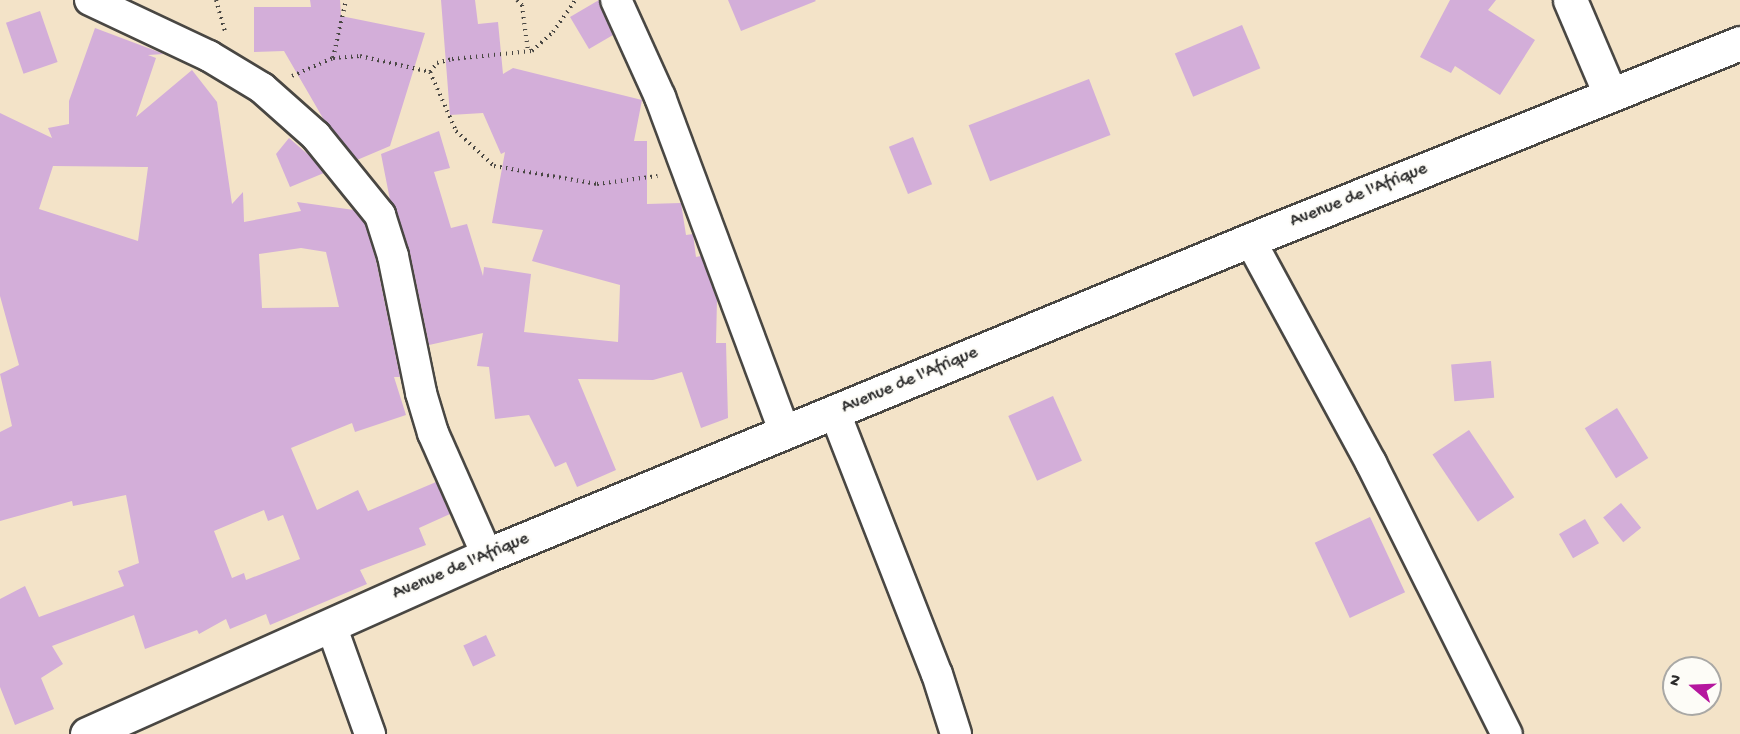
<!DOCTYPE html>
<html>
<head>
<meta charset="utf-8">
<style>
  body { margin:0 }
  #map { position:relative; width:1740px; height:734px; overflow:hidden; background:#f3e3c8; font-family:"Gochi Hand",sans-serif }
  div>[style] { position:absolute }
  .building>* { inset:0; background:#d3aed9; transform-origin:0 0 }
  .path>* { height:4px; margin-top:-2px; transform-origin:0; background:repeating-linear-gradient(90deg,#494743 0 1.5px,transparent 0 6px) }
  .roads { filter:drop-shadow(2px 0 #494743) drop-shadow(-2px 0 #494743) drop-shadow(0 2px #494743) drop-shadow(0 -2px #494743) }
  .minor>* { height:30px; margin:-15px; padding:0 15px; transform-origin:15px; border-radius:15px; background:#fff }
  .tertiary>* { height:33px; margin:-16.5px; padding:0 16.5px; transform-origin:16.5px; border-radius:16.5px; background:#fff }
  .secondary>* { height:33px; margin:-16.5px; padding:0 16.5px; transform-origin:16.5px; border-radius:16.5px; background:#fff }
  span { translate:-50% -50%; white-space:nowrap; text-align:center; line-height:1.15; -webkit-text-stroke:4.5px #fdfcf7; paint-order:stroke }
  .street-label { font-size:18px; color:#2b2b2b }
  .north { position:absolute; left:1662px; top:656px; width:60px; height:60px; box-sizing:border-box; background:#fdfcf7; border:2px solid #a9a8a5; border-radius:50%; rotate:289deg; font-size:16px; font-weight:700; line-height:24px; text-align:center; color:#2b2b2b }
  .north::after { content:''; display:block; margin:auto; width:21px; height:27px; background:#b5179e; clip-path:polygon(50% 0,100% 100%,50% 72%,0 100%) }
</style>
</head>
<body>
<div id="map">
  <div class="building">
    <i style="clip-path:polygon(310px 0,340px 0,341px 16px,425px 33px,390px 146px,357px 160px,324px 120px,284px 51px,254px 52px,254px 7px,311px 7px)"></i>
    <i style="clip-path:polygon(441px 0,475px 0,478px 24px,498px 22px,503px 74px,513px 68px,642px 100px,634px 141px,647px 141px,647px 204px,681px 203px,686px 235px,693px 234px,696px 257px,701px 256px,717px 300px,716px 343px,726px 343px,728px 418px,701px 428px,682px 372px,653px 380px,578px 379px,616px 470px,577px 487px,566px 462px,555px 467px,529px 415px,495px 419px,489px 367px,477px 366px,483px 333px,429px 345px,410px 253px,390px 200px,381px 154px,439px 131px,450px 168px,434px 172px,451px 228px,467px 224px,483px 276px,484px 267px,531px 274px,524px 332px,618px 342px,620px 285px,532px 261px,543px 230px,492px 223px,505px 152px,501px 154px,483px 113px,450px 115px)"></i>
    <i style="clip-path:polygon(599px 0,613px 35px,589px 49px,570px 17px)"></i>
    <i style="clip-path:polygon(728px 0,815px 0,816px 1px,741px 31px)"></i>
    <i style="clip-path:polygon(1450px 0,1496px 0,1488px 10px,1535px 40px,1500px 95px,1455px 66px,1451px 73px,1420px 57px)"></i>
    <i style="left:40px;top:11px;width:54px;height:36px;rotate:71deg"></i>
    <i style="left:1242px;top:25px;width:47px;height:73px;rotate:67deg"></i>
    <i style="clip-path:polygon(evenodd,95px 28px,164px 54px,148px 55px,156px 58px,136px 117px,192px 70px,217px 102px,232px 204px,243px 192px,244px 222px,301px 211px,297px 202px,354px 210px,365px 223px,376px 260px,400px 377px,394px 377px,406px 415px,355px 432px,352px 423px,291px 448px,317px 510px,358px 490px,368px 511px,436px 482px,450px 514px,419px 528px,426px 545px,360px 570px,367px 584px,270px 625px,266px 614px,230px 629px,226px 619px,199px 634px,197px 630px,145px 649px,134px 615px,52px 646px,63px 664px,41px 678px,54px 709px,15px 725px,0 687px,0 599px,25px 586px,39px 617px,124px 586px,118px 571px,139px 563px,126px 495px,73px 506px,72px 501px,0 521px,0 432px,12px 426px,0 374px,19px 365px,0 296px,0 113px,52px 138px,48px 128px,69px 124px,69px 101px,95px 28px,53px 166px,148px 167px,138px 241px,39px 209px,53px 166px,95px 28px,301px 248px,326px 252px,339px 307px,262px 308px,259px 254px,301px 248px,95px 28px,264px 510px,268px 521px,283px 515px,300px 559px,246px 580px,244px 573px,232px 578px,214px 531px,264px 510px)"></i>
    <i style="left:1089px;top:79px;width:60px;height:129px;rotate:69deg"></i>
    <i style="left:913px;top:137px;width:51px;height:26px;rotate:68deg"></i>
    <i style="clip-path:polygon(289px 138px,311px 157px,324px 173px,290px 187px,276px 154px)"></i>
    <i style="left:1491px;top:361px;width:37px;height:40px;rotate:85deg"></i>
    <i style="left:1053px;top:396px;width:71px;height:49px;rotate:66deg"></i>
    <i style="left:1617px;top:408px;width:59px;height:38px;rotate:58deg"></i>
    <i style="left:1469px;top:430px;width:81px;height:44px;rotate:56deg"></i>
    <i style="left:1621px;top:503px;width:32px;height:23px;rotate:51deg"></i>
    <i style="left:1370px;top:517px;width:83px;height:61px;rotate:65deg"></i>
    <i style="left:1585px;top:519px;width:28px;height:30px;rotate:60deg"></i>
    <i style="left:486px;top:635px;width:23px;height:25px;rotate:65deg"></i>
  </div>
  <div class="path">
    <i style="left:216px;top:0;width:32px;rotate:74deg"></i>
    <i style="left:517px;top:0;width:7px;rotate:45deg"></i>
    <i style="left:522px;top:5px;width:47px;rotate:82.7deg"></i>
    <i style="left:333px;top:58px;width:59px;rotate:-77.4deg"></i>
    <i style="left:430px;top:72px;width:64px;rotate:66.2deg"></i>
    <i style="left:456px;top:131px;width:52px;rotate:42.6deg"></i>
    <i style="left:494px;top:166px;width:105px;rotate:9.9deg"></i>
    <i style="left:597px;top:184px;width:61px;rotate:-7.6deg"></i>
    <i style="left:292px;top:76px;width:45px;rotate:-23.7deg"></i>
    <i style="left:333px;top:58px;width:27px;rotate:-4deg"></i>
    <i style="left:360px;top:56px;width:72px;rotate:12.9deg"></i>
    <i style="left:430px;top:72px;width:11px;rotate:-52deg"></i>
    <i style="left:437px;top:63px;width:16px;rotate:-15deg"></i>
    <i style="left:452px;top:59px;width:80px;rotate:-5.7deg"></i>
    <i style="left:532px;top:51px;width:28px;rotate:-42deg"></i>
    <i style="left:553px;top:32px;width:39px;rotate:-55deg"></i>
  </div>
  <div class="roads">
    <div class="minor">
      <i style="left:90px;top:0;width:132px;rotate:25.2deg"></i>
      <i style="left:209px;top:56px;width:62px;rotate:31.1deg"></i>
      <i style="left:262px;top:88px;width:72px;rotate:41.6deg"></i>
      <i style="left:316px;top:136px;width:102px;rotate:51deg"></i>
      <i style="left:380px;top:215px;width:43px;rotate:72.4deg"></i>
      <i style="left:393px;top:256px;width:140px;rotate:78.4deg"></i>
      <i style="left:421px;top:393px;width:42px;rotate:73.3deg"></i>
      <i style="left:433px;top:433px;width:133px;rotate:66.1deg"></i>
      <i style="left:616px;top:0;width:107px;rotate:65.6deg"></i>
      <i style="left:660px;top:97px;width:358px;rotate:69.6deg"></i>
      <i style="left:1250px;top:240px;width:254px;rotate:61.5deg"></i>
      <i style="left:1371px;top:463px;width:303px;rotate:63.4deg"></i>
      <i style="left:835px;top:413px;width:280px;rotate:68.7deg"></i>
      <i style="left:937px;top:674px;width:63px;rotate:72.4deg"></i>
      <i style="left:331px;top:625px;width:116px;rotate:70.3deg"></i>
    </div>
    <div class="tertiary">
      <i style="left:1570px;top:0;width:102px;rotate:66.9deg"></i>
    </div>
    <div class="secondary">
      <i style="left:87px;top:734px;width:438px;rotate:-24.1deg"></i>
      <i style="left:487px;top:555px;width:825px;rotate:-22.43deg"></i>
      <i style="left:1250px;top:240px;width:528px;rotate:-21.9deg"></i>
    </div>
  </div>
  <div class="street-label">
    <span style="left:1359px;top:196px;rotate:-22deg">Avenue de l'Afrique</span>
    <span style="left:910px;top:381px;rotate:-23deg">Avenue de l'Afrique</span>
    <span style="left:461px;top:567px;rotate:-23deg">Avenue de l'Afrique</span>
  </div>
  <div class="north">N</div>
</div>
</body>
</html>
